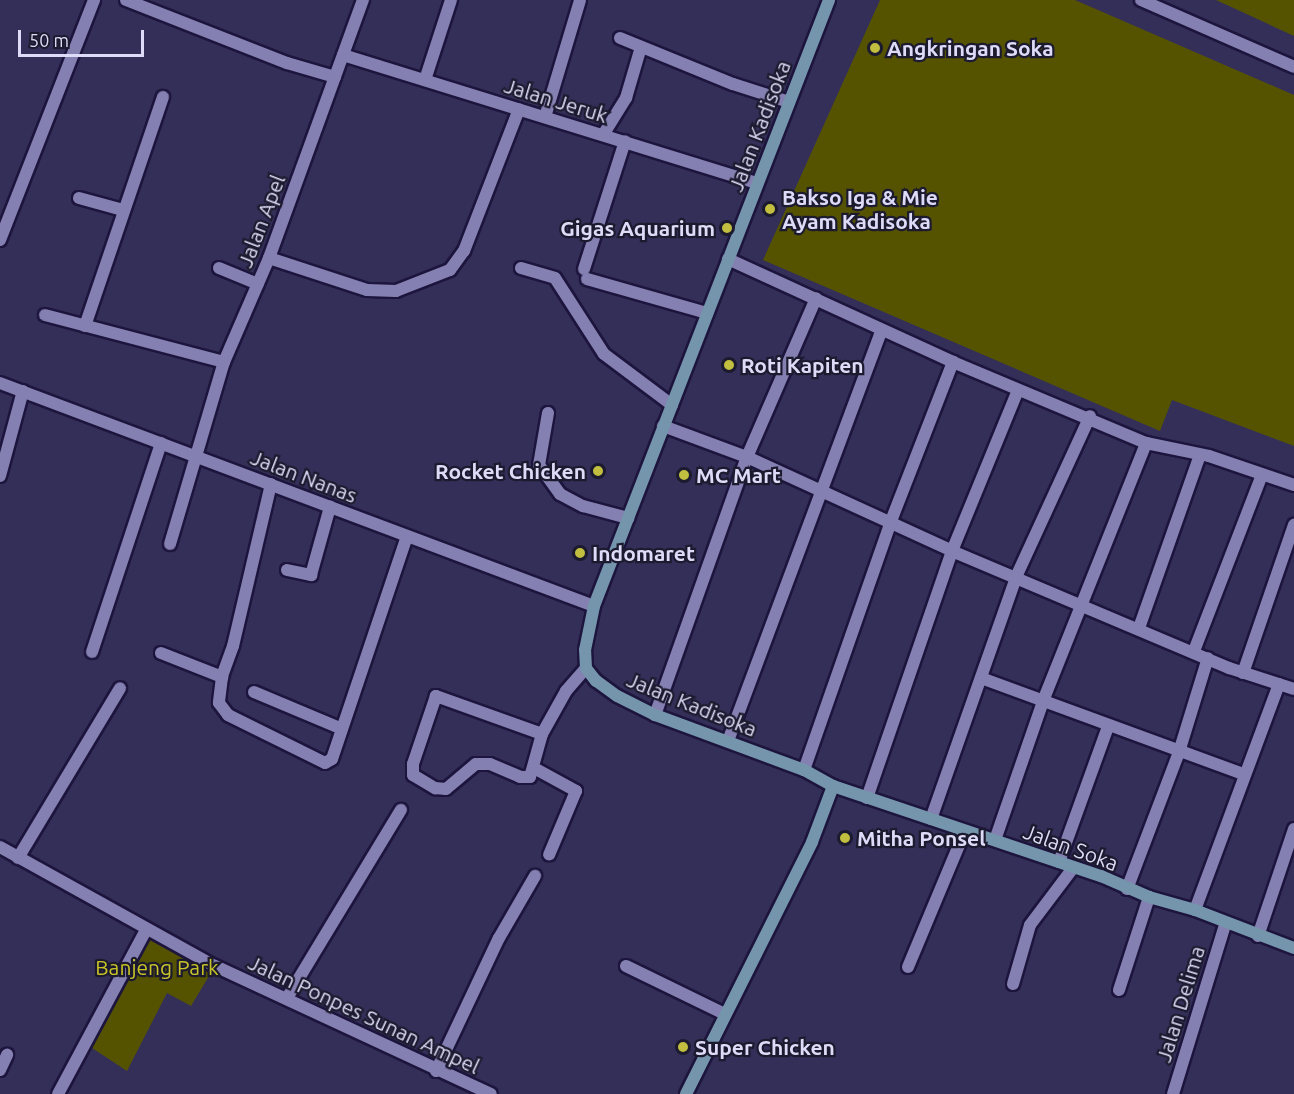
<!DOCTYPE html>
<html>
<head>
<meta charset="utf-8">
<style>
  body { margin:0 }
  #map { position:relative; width:1294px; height:1094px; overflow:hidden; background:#342f59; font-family:Ubuntu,sans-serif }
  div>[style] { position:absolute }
  .green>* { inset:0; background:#555300 }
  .roads { filter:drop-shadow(2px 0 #1d153d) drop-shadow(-2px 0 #1d153d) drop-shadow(0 2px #1d153d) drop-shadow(0 -2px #1d153d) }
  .street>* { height:12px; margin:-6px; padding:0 6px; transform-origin:6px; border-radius:6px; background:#8480b1 }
  .secondary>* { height:12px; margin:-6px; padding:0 6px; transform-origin:6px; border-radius:6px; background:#7595ac }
  .dots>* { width:16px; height:16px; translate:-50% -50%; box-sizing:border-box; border:3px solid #1c1a2e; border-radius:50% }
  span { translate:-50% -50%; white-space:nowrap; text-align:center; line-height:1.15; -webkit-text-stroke:4.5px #1c1a2e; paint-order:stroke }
  .poi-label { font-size:21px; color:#dddbf7; font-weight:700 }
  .left { translate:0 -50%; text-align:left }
  .right { translate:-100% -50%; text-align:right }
  .street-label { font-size:21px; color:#dddbf7 }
  .park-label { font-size:21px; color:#c9c529 }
  .scale { position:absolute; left:18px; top:30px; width:126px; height:27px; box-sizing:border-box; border:3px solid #dddbf7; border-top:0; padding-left:8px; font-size:18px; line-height:21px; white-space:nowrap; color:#dddbf7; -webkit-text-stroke:4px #1c1a2e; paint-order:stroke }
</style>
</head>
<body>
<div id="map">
  <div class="green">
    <i style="clip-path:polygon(880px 0,1075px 0,1294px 95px,1294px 446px,1172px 400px,1160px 431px,763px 260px)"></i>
    <i style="clip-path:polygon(1216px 0,1294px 0,1294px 36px)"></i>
    <i style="clip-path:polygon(146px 930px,215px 966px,191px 1006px,167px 993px,127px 1071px,86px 1044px)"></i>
  </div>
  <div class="roads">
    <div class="street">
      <i style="left:126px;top:0;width:173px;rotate:21.4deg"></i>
      <i style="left:287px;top:63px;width:50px;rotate:16.3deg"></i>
      <i style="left:1141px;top:0;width:167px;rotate:23.6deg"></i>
      <i style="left:620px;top:38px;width:122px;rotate:22.2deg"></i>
      <i style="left:733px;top:84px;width:59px;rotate:17.8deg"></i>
      <i style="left:343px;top:55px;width:433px;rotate:17.2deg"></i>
      <i style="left:425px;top:80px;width:84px;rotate:-72deg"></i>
      <i style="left:545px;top:117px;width:122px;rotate:-73.3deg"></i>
      <i style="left:603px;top:135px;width:44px;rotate:-58.1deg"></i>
      <i style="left:626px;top:98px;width:53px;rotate:-73.6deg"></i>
      <i style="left:79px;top:198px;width:46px;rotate:15.3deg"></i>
      <i style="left:0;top:240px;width:258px;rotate:-68.6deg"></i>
      <i style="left:269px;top:258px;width:103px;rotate:18.1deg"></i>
      <i style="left:367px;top:290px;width:29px;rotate:2deg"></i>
      <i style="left:396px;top:291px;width:58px;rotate:-21.3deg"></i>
      <i style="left:450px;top:270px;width:24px;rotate:-54deg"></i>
      <i style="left:464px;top:251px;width:152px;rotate:-68.8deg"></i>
      <i style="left:728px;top:259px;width:247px;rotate:24.6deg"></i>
      <i style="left:953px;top:362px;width:209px;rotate:22.8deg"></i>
      <i style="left:219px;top:268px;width:42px;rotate:22.3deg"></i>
      <i style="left:521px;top:268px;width:35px;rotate:16deg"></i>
      <i style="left:555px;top:278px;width:90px;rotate:57.2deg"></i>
      <i style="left:604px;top:354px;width:85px;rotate:36.9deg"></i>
      <i style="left:584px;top:269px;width:134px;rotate:-72.2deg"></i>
      <i style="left:587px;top:279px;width:125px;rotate:15.8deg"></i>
      <i style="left:45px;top:315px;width:185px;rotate:14.7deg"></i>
      <i style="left:85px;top:326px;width:242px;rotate:-71.2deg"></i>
      <i style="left:0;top:383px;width:634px;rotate:20.58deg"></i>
      <i style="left:548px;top:413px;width:53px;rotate:99.8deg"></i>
      <i style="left:539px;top:465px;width:36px;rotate:54deg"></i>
      <i style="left:560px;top:494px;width:26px;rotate:28deg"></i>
      <i style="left:583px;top:506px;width:47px;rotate:14.9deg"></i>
      <i style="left:663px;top:426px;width:90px;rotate:20.3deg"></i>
      <i style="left:747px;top:457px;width:226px;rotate:24.6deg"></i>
      <i style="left:952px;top:551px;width:301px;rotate:22.9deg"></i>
      <i style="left:1229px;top:668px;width:68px;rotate:17.9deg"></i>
      <i style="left:0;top:476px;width:88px;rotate:-74.9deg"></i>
      <i style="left:271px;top:484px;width:166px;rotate:103.2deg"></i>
      <i style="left:233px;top:646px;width:33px;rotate:110deg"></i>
      <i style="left:222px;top:677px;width:26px;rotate:97deg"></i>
      <i style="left:219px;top:703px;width:15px;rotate:53deg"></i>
      <i style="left:228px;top:715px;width:108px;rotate:26.3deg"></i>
      <i style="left:325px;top:763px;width:8px;rotate:-30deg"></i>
      <i style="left:332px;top:759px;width:235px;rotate:-71.4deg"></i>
      <i style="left:170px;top:544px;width:190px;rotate:-73.5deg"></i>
      <i style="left:224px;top:362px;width:113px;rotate:-66.6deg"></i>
      <i style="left:269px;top:258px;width:275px;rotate:-70deg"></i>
      <i style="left:287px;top:570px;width:25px;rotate:12deg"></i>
      <i style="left:311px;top:575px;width:71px;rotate:-74.4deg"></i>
      <i style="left:1139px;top:628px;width:183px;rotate:-70.6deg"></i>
      <i style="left:1194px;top:651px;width:189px;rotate:-68.9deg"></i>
      <i style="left:92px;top:652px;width:220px;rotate:-71.7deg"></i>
      <i style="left:161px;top:653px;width:66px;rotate:21.5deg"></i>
      <i style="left:1243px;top:673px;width:157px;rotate:-71deg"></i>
      <i style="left:981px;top:678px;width:280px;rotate:20.1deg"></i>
      <i style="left:254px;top:692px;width:95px;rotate:22.8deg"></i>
      <i style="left:655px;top:715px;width:274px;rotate:-70.4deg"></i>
      <i style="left:747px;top:457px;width:173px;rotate:-66.5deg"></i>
      <i style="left:542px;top:734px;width:113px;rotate:-160.3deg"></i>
      <i style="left:436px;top:696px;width:72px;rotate:108.7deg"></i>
      <i style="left:413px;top:764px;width:11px;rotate:90deg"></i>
      <i style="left:413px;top:775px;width:26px;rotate:31deg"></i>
      <i style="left:435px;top:788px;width:11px;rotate:5deg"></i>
      <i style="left:446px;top:789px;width:39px;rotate:-40deg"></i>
      <i style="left:476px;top:764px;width:14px"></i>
      <i style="left:490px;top:764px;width:33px;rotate:23deg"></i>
      <i style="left:520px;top:777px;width:10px"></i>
      <i style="left:530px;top:777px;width:45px;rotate:-74.4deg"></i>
      <i style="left:542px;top:734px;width:49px;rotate:-60.8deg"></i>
      <i style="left:566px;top:691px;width:30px;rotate:-49deg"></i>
      <i style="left:728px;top:741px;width:439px;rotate:-69.5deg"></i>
      <i style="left:534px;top:768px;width:48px;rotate:28.7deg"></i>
      <i style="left:576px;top:791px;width:69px;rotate:112.9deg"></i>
      <i style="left:804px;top:770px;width:264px;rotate:-70.7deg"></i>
      <i style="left:891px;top:521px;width:171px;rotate:-68.7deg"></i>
      <i style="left:867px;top:798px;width:261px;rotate:-71deg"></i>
      <i style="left:952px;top:551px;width:174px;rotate:-67.7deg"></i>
      <i style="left:931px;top:819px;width:256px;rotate:-70.6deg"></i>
      <i style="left:1016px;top:577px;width:177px;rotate:-65.3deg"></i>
      <i style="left:995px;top:840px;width:147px;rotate:-70.9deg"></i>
      <i style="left:1043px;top:701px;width:278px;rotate:-68.2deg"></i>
      <i style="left:1146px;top:443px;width:64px;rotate:11.7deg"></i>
      <i style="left:1209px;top:456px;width:90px;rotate:18.8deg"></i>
      <i style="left:0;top:847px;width:246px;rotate:29deg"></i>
      <i style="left:215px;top:966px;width:304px;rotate:24.9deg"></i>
      <i style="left:18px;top:858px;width:198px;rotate:-59deg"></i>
      <i style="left:1059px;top:862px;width:144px;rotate:-70.1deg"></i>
      <i style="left:1127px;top:889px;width:147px;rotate:-69.2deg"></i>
      <i style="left:1179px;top:752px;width:98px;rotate:-72.9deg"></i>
      <i style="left:1195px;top:910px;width:241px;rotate:-69.6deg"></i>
      <i style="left:1258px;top:936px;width:113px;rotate:-71.4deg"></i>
      <i style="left:626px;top:966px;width:110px;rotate:25.9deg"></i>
      <i style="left:908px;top:967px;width:147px;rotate:-67.3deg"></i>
      <i style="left:1013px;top:984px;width:61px;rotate:-73.9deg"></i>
      <i style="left:1030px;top:925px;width:71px;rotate:-53deg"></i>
      <i style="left:1119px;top:990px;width:98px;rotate:-72.1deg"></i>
      <i style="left:287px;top:998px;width:220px;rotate:-58.8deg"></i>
      <i style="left:0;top:1070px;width:17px;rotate:-65deg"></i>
      <i style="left:436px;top:1071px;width:147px;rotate:-64.7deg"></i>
      <i style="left:499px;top:938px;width:72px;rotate:-59.9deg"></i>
      <i style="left:58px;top:1094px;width:186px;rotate:-61.8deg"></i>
      <i style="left:1173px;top:1094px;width:177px;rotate:-72.9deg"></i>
    </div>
    <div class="secondary">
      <i style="left:833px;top:786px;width:283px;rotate:18.6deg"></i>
      <i style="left:1101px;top:876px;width:52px;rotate:23.6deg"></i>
      <i style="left:1149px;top:897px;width:48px;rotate:15.8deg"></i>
      <i style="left:1195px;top:910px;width:106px;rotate:21deg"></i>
      <i style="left:686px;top:1094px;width:282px;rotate:-63.4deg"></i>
      <i style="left:812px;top:842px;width:60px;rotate:-69.4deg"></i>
      <i style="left:833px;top:786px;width:33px;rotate:-151deg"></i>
      <i style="left:804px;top:770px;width:159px;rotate:-159.7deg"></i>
      <i style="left:655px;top:715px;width:42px;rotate:-153.4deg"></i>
      <i style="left:617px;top:696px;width:26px;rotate:-144deg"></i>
      <i style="left:596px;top:681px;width:16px;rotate:-128deg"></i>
      <i style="left:586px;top:668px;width:18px;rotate:-93deg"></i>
      <i style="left:585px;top:650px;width:45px;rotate:-78.4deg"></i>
      <i style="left:594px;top:606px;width:650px;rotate:-68.8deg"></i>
    </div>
  </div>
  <div class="dots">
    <i style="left:875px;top:48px;background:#c1be40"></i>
    <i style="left:770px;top:209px;background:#c1be40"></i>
    <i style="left:727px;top:228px;background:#c1be40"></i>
    <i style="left:729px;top:365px;background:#c1be40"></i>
    <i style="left:598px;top:471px;background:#c1be40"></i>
    <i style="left:684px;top:475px;background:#c1be40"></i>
    <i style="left:580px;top:553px;background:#c1be40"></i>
    <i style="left:845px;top:838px;background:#c1be40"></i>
    <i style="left:683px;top:1047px;background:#c1be40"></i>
  </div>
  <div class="poi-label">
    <span class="left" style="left:887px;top:48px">Angkringan Soka</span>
    <span class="left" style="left:782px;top:209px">Bakso Iga &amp; Mie<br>Ayam Kadisoka</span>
    <span class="right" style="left:715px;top:228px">Gigas Aquarium</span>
    <span class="left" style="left:741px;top:365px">Roti Kapiten</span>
    <span class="right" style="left:586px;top:471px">Rocket Chicken</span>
    <span class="left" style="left:696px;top:475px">MC Mart</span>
    <span class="left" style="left:592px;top:553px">Indomaret</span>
    <span class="left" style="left:857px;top:838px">Mitha Ponsel</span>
    <span class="left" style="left:695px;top:1047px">Super Chicken</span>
  </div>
  <div class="street-label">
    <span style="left:556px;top:100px;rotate:17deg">Jalan Jeruk</span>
    <span style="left:759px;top:126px;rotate:-69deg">Jalan Kadisoka</span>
    <span style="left:261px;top:221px;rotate:-69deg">Jalan Apel</span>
    <span style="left:304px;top:476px;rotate:21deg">Jalan Nanas</span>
    <span style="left:692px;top:704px;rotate:22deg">Jalan Kadisoka</span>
    <span style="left:1071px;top:847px;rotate:20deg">Jalan Soka</span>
    <span style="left:1180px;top:1004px;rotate:-73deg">Jalan Delima</span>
    <span style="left:364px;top:1014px;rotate:25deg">Jalan Ponpes Sunan Ampel</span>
  </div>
  <div class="park-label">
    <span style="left:157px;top:967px">Banjeng Park</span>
  </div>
  <div class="scale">50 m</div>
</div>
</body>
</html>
